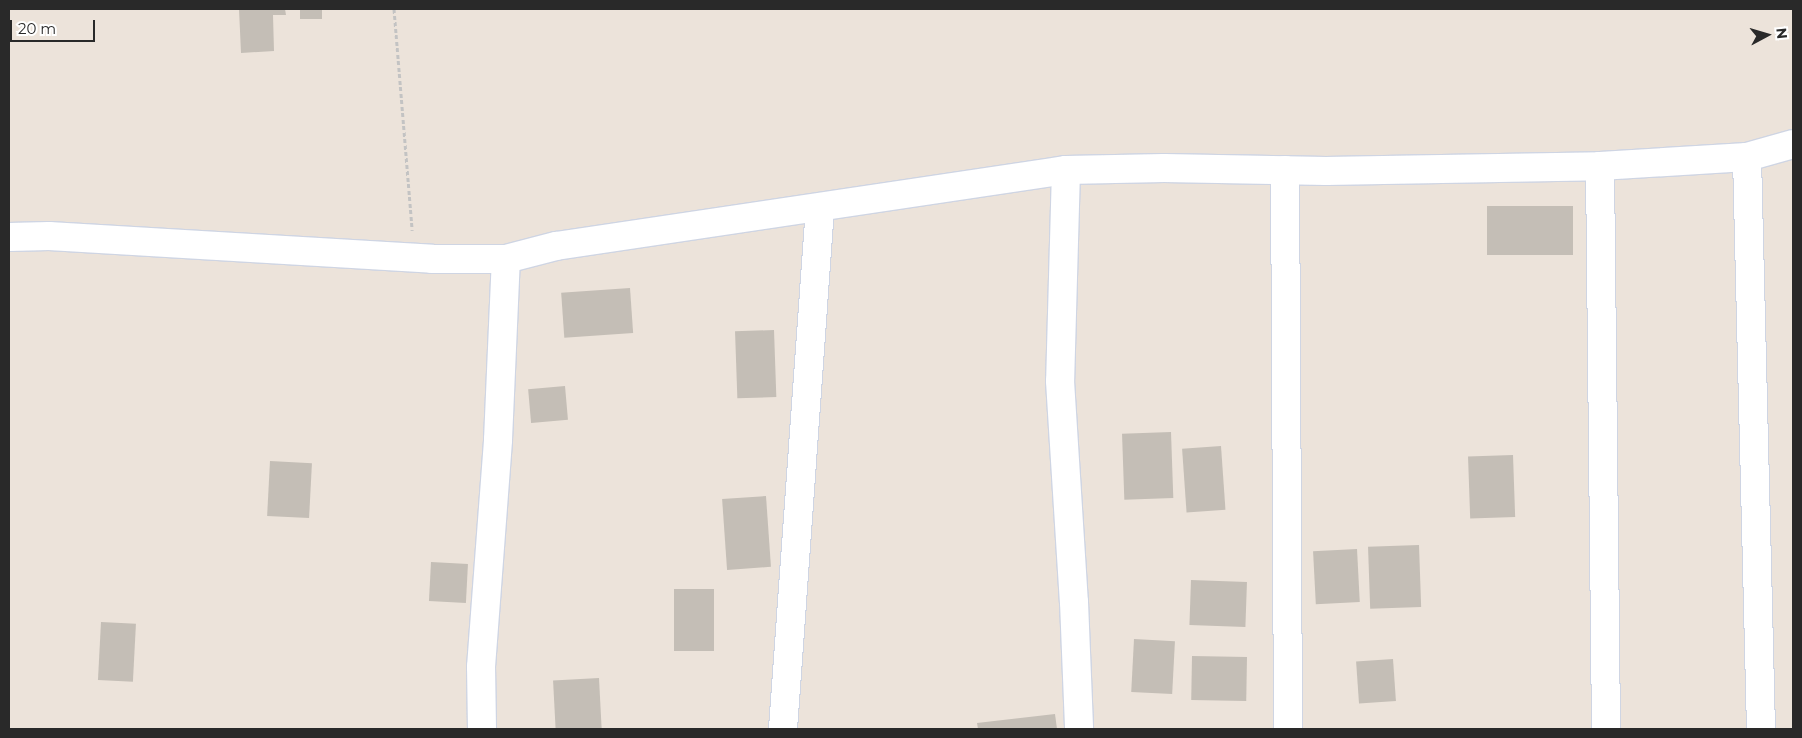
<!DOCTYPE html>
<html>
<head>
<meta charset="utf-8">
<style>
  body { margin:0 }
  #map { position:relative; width:1802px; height:738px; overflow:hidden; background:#ece3da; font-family:Montserrat,sans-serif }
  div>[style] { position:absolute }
  .building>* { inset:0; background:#c4beb6; transform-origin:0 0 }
  .path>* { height:3px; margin-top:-1.5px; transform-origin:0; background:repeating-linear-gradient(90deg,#c3c3c3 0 4px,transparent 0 6.5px) }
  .roads { filter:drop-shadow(1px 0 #cfd5e3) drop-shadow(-1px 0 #cfd5e3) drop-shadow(0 1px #cfd5e3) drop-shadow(0 -1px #cfd5e3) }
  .minor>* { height:28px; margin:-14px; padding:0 14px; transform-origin:14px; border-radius:14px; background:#fff }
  span { translate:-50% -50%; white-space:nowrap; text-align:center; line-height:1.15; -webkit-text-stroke:5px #fff; paint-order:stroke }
  .frame { position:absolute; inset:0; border:10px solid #292929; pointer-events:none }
  .north { position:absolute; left:1742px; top:10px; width:50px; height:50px; -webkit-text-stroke:4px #fff; paint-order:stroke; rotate:84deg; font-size:14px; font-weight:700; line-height:20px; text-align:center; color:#292929 }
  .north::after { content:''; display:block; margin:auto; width:18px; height:22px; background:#292929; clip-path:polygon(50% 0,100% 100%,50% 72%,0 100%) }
  .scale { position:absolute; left:10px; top:20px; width:85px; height:22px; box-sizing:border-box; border:2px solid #292929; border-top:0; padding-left:6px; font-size:15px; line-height:18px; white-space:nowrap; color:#292929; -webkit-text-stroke:4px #fff; paint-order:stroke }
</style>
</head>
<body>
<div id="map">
  <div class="building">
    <i style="clip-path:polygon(239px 9px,285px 9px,286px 15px,273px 15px,274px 51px,241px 53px)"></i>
    <i style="left:300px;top:9px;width:22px;height:10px"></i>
    <i style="left:1487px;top:206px;width:86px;height:49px"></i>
    <i style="left:630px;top:288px;width:45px;height:69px;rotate:86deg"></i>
    <i style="left:774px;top:330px;width:67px;height:39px;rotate:88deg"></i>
    <i style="left:565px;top:386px;width:34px;height:37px;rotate:85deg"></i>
    <i style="left:1171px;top:432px;width:66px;height:49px;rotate:88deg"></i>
    <i style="left:1221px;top:446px;width:64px;height:39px;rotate:86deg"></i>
    <i style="left:1513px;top:455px;width:62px;height:45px;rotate:88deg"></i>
    <i style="left:270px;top:461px;width:42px;height:55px;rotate:3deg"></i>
    <i style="left:766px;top:496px;width:71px;height:44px;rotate:86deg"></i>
    <i style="left:1419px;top:545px;width:62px;height:51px;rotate:88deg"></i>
    <i style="left:1357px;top:549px;width:53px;height:44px;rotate:87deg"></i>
    <i style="left:431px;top:562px;width:37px;height:39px;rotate:3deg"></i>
    <i style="left:1191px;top:580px;width:56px;height:45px;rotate:2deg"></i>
    <i style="left:674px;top:589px;width:40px;height:62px"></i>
    <i style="left:101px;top:622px;width:35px;height:58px;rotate:3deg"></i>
    <i style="left:1134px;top:639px;width:41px;height:53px;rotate:3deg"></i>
    <i style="left:1192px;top:656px;width:55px;height:44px;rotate:1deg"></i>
    <i style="left:1393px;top:659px;width:42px;height:37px;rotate:86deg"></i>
    <i style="left:599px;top:678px;width:51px;height:46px;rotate:87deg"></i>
    <i style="clip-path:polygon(1055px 714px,1057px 729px,978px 729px,977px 723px)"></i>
  </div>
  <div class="path">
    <i style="left:394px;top:9px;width:222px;rotate:85.3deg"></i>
  </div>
  <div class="roads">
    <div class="minor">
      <i style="left:1747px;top:157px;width:572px;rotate:88.6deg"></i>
      <i style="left:1600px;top:166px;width:563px;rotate:89.39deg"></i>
      <i style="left:1066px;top:170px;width:211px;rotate:91.6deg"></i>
      <i style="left:1060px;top:381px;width:221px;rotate:86.4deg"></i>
      <i style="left:1074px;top:602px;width:127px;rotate:87.7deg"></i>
      <i style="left:1285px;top:170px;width:559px;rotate:89.69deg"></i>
      <i style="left:9px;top:237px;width:40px;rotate:-1.4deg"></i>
      <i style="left:49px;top:236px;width:384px;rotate:3.4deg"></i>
      <i style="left:432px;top:259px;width:74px"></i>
      <i style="left:506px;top:259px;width:52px;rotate:-14.6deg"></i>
      <i style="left:556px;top:246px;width:516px;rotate:-8.48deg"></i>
      <i style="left:1066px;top:170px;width:98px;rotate:-1.2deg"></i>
      <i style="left:1164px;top:168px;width:162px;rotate:1.1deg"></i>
      <i style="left:1326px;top:171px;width:274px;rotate:-1deg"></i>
      <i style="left:1600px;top:166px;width:147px;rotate:-3.5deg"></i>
      <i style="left:1747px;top:157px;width:48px;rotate:-15.8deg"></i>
      <i style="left:482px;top:729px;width:62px;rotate:-90.9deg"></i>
      <i style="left:481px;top:667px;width:228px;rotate:-85.7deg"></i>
      <i style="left:498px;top:440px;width:181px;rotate:-87.5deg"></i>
      <i style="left:783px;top:729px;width:522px;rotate:-85.94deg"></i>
    </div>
  </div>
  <div class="frame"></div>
  <div class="north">N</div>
  <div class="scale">20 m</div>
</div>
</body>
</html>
